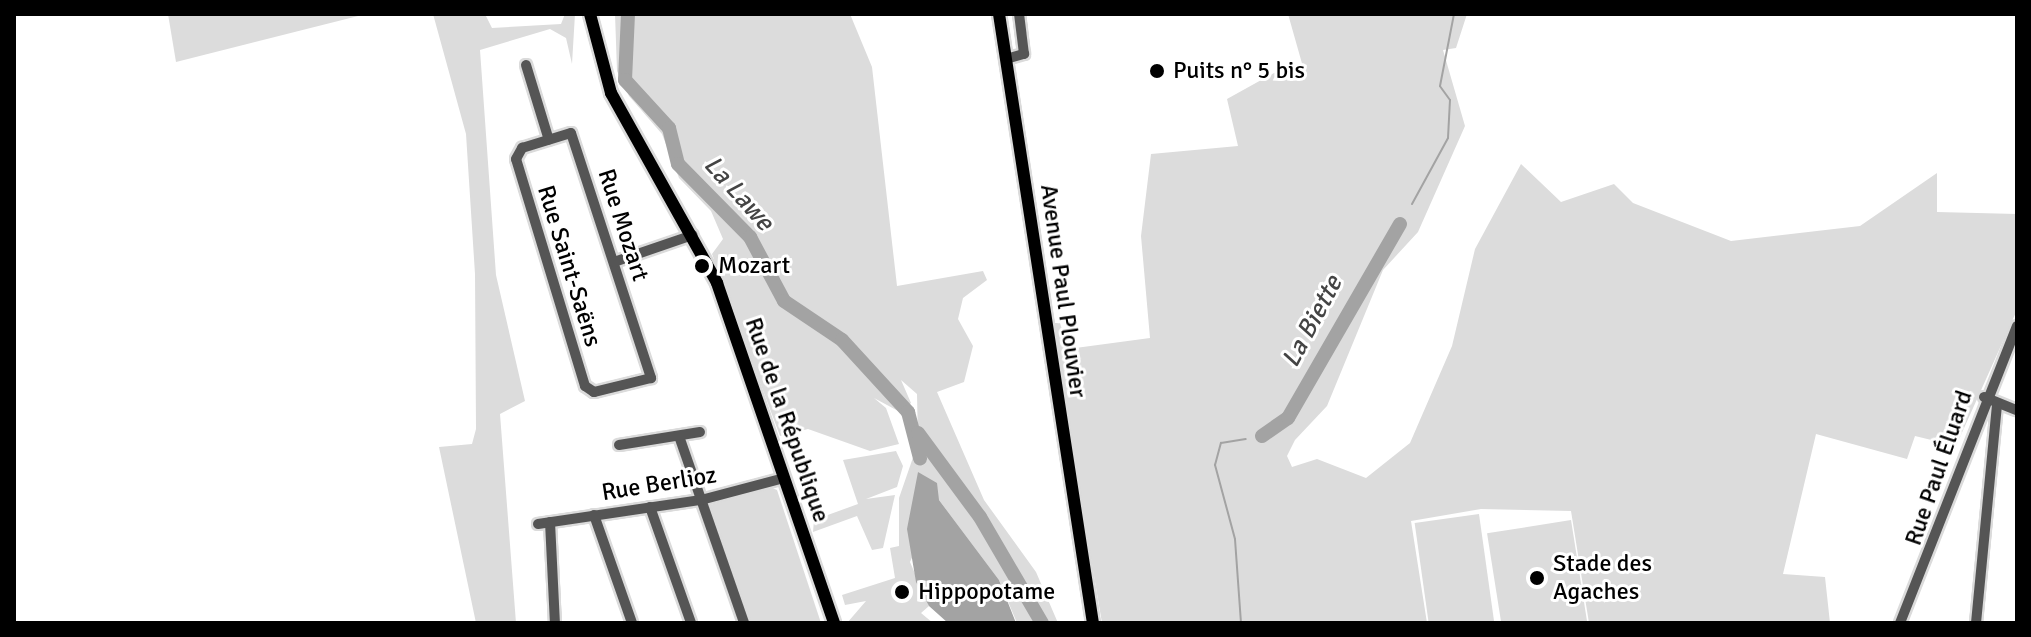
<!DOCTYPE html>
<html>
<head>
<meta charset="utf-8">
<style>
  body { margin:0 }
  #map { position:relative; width:2031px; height:637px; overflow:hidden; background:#fff; font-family:Signika,sans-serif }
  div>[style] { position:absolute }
  .green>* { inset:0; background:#dcdcdc; transform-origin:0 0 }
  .water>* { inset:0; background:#a3a3a3 }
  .stream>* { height:2px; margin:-1px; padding:0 1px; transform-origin:1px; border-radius:1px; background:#a3a3a3 }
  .river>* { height:14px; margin:-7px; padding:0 7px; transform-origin:7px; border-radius:7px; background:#a3a3a3 }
  .roads { filter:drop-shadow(2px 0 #dbdbdb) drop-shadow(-2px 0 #dbdbdb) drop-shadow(0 2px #dbdbdb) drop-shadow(0 -2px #dbdbdb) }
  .minor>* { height:10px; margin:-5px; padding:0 5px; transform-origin:5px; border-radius:5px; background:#555 }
  .major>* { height:12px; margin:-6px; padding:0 6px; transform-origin:6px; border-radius:6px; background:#000 }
  .dots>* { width:22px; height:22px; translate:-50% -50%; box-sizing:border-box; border:4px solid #fff; border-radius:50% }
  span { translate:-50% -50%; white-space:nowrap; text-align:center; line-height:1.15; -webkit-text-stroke:6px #fff; paint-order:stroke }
  .poi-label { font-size:24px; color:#000 }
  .left { translate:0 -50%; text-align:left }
  .street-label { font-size:24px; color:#000 }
  .water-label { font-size:26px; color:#444; font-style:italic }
  .frame { position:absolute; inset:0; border:16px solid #000; pointer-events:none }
</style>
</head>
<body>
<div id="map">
  <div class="green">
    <i style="clip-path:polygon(168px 14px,366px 14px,176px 62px)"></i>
    <i style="clip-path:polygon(433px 14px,485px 14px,492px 28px,561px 24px,565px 14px,575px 14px,572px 64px,566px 38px,550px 29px,480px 50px,496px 275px,525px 401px,500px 414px,516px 623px,476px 623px,439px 447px,472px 444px,476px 429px,475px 274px,466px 134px)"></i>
    <i style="clip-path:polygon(615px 14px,850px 14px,872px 67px,897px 286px,983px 271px,987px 280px,963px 298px,958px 319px,973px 346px,964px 382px,937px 392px,984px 500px,1036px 572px,1058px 623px,1017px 623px,999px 580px,939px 500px,910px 562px,929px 606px,921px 613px,933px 623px,847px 623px,866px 601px,845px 605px,842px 595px,895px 578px,890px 548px,899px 546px,899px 498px,918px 443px,917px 394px,901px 380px,911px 403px,900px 412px,874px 398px,886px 408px,899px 444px,870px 451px,808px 429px,780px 436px,712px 254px,723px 239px,711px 211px,679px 178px,662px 134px,629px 96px,617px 71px)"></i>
    <i style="clip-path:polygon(1288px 14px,1467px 14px,1456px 48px,1443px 50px,1465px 126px,1418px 232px,1383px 270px,1327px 406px,1295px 440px,1287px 456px,1292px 467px,1317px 459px,1366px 478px,1410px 443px,1452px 346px,1475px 249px,1521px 164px,1561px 202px,1614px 184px,1633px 203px,1731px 241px,1860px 226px,1937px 173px,1937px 212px,2017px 214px,2017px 310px,1956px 446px,1915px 436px,1907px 459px,1816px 434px,1783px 574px,1825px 577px,1830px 623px,1589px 623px,1571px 511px,1481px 509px,1411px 521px,1427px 623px,1102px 623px,1051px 323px,1060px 323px,1068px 349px,1150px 338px,1141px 236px,1151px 154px,1238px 146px,1227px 99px,1274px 73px,1303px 67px)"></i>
    <i style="clip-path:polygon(896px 451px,903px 466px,897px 487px,866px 499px,895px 495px,883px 548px,872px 550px,857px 516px,813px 532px,814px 520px,858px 504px,843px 460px)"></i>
    <i style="clip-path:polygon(770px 487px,777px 490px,821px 623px,751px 623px,710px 505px)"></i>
    <i style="left:1479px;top:514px;width:109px;height:65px;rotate:82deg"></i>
    <i style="left:1571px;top:520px;width:104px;height:85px;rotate:81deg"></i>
  </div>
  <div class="water">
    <i style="clip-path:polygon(918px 472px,937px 483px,939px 500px,999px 580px,1016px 623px,948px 623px,929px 606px,916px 582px,907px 529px)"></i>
  </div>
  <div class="stream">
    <i style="left:1412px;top:204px;width:75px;rotate:-61.4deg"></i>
    <i style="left:1448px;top:138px;width:38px;rotate:-87deg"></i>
    <i style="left:1450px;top:100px;width:17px;rotate:-126deg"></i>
    <i style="left:1440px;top:86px;width:73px;rotate:-79deg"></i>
    <i style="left:1241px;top:623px;width:84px;rotate:-94.1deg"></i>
    <i style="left:1235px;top:539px;width:77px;rotate:-105.1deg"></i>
    <i style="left:1215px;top:465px;width:23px;rotate:-75deg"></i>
    <i style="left:1221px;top:443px;width:25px;rotate:-9deg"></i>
  </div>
  <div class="river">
    <i style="left:628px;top:14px;width:66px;rotate:92.6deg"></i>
    <i style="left:625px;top:80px;width:65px;rotate:47.5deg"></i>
    <i style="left:669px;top:128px;width:37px;rotate:76deg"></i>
    <i style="left:678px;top:164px;width:103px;rotate:45.4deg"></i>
    <i style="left:750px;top:237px;width:72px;rotate:62deg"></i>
    <i style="left:784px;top:301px;width:70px;rotate:33.9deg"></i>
    <i style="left:842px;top:340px;width:98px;rotate:47.5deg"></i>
    <i style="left:908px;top:412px;width:48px;rotate:75.4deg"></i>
    <i style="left:918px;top:433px;width:104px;rotate:53.6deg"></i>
    <i style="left:980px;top:517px;width:123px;rotate:59.7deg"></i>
    <i style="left:1262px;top:436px;width:32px;rotate:-35deg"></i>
    <i style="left:1288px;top:418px;width:224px;rotate:-60deg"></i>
  </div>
  <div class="roads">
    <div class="minor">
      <i style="left:1006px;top:59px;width:19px;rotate:-16deg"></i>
      <i style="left:1024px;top:54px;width:40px;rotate:-97.1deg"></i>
      <i style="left:526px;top:65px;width:78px;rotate:73deg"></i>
      <i style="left:571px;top:133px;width:258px;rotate:71.9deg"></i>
      <i style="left:651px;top:378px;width:59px;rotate:166.2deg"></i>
      <i style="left:594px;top:392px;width:11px;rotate:-146deg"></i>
      <i style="left:585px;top:386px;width:237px;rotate:-106.9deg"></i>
      <i style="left:516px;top:159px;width:13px;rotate:-61deg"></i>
      <i style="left:522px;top:148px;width:51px;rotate:-17deg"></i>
      <i style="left:614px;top:262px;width:83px;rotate:-18.9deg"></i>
      <i style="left:1984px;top:397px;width:35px;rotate:22deg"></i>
      <i style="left:679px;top:436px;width:198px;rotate:70.8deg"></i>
      <i style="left:619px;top:445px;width:82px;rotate:-9.1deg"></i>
      <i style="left:650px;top:507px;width:123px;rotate:70.5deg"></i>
      <i style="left:594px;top:515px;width:114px;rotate:70.6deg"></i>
      <i style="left:550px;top:522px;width:101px;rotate:87.2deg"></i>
      <i style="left:538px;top:524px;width:165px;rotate:-8.4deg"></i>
      <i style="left:701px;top:500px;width:86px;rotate:-14.8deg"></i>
      <i style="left:1900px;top:623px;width:319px;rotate:-68.5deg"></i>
      <i style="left:1976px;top:623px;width:221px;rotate:-84.5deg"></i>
    </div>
    <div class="major">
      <i style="left:590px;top:14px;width:82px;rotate:75.1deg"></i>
      <i style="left:611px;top:93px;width:218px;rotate:60.8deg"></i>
      <i style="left:717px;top:283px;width:360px;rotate:71deg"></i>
      <i style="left:999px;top:14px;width:616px;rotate:81.23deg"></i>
    </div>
  </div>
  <div class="dots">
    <i style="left:1157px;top:71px;background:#000"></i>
    <i style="left:702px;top:266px;background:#000"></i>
    <i style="left:1537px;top:578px;background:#000"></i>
    <i style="left:902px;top:592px;background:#000"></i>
  </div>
  <div class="poi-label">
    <span class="left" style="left:1173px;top:71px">Puits n° 5 bis</span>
    <span class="left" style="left:718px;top:266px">Mozart</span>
    <span class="left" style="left:1553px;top:578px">Stade des<br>Agaches</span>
    <span class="left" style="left:918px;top:592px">Hippopotame</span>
  </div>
  <div class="street-label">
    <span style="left:623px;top:225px;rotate:72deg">Rue Mozart</span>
    <span style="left:569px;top:266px;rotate:73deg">Rue Saint-Saëns</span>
    <span style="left:1063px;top:291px;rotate:82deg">Avenue Paul Plouvier</span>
    <span style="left:787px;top:420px;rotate:71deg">Rue de la République</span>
    <span style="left:1939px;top:468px;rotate:-71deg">Rue Paul Éluard</span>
    <span style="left:659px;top:484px;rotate:-9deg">Rue Berlioz</span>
  </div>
  <div class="water-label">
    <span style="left:738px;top:194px;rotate:48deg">La Lawe</span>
    <span style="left:1313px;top:322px;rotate:-62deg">La Biette</span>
  </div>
  <div class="frame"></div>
</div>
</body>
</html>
